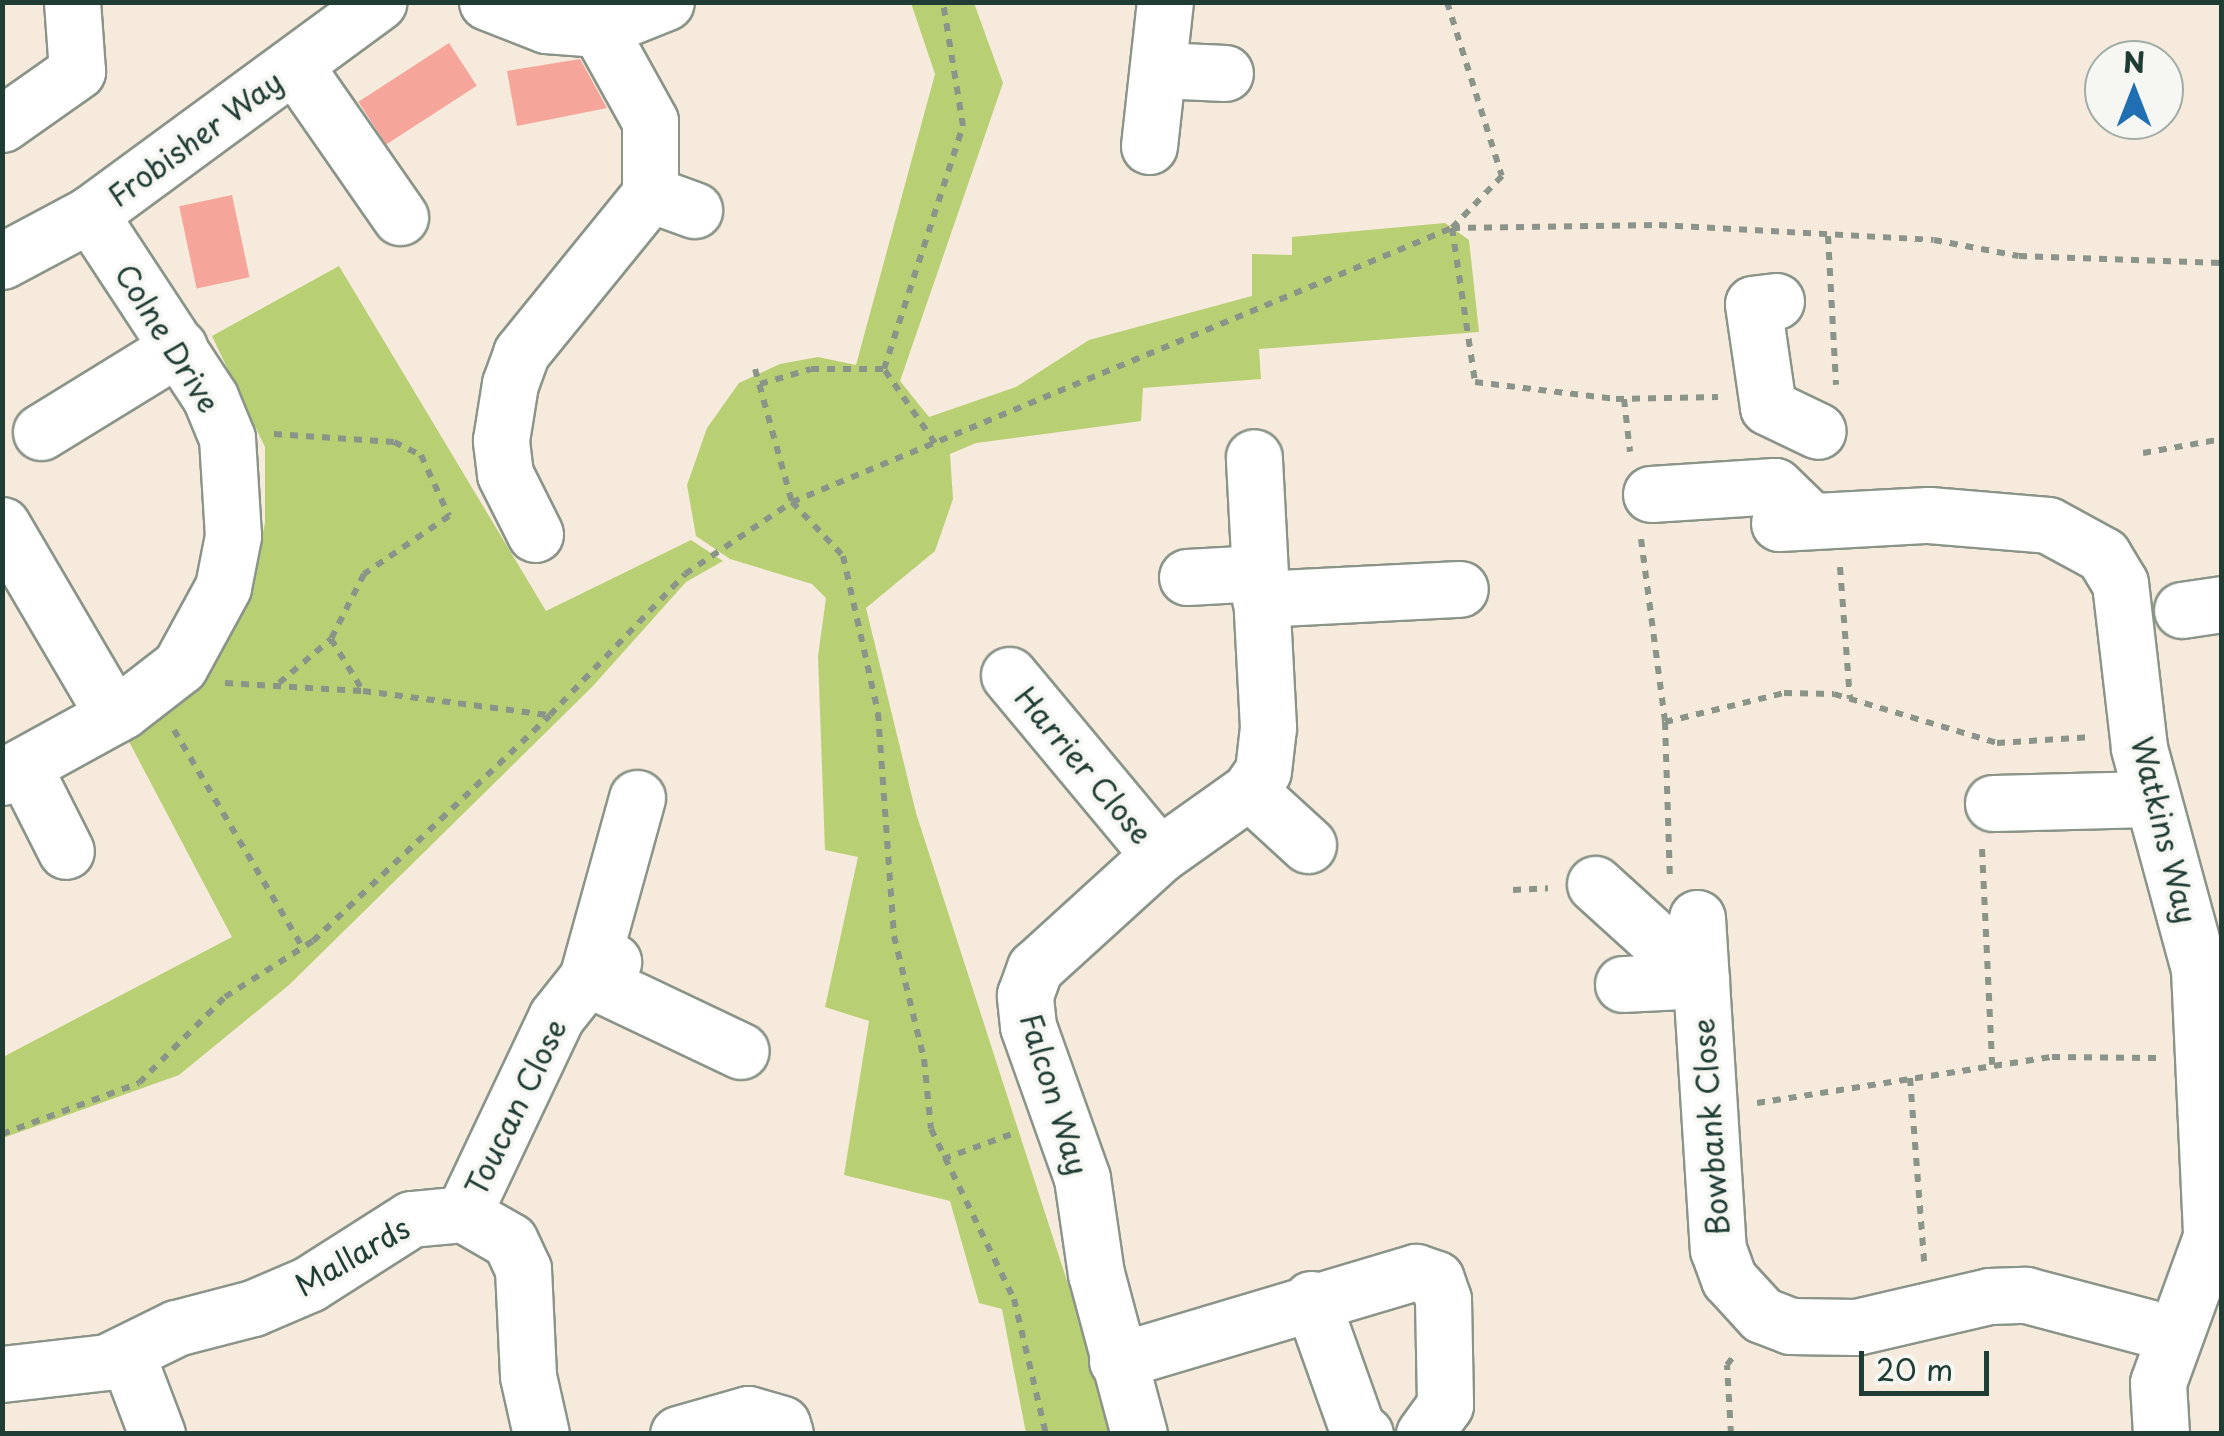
<!DOCTYPE html>
<html>
<head>
<meta charset="utf-8">
<style>
  body { margin:0 }
  #map { position:relative; width:2224px; height:1436px; overflow:hidden; background:#f5eadb; font-family:"Playpen Sans",sans-serif }
  div>[style] { position:absolute }
  .green>* { inset:0; background:#b9cf73 }
  .building>* { inset:0; background:#f6a59a; transform-origin:0 0 }
  .path>* { height:6px; margin-top:-3px; transform-origin:0; background:repeating-linear-gradient(90deg,#8a9488 0 8px,transparent 0 16px) }
  .roads { filter:drop-shadow(2px 0 #8a9488) drop-shadow(-2px 0 #8a9488) drop-shadow(0 2px #8a9488) drop-shadow(0 -2px #8a9488) }
  .minor>* { height:55px; margin:-27.5px; padding:0 27.5px; transform-origin:27.5px; border-radius:27.5px; background:#fff }
  span { translate:-50% -50%; white-space:nowrap; text-align:center; line-height:1.15; -webkit-text-stroke:8px #f6f6f2; paint-order:stroke }
  .street-label { font-size:30px; color:#1f3d34 }
  .frame { position:absolute; inset:0; border:5px solid #1f3d34; pointer-events:none }
  .north { position:absolute; left:2084px; top:40px; width:100px; height:100px; box-sizing:border-box; background:#f6f6f2; border:2px solid #a0aca6; border-radius:50%; rotate:0deg; font-size:28px; font-weight:700; line-height:40px; text-align:center; color:#1f3d34 }
  .north::after { content:''; display:block; margin:auto; width:35px; height:45px; background:#1f6fb2; clip-path:polygon(50% 0,100% 100%,50% 72%,0 100%) }
  .scale { position:absolute; left:1859px; top:1351px; width:130px; height:45px; box-sizing:border-box; border:5px solid #1f3d34; border-top:0; padding-left:12px; font-size:30px; line-height:35px; white-space:nowrap; color:#1f3d34; -webkit-text-stroke:8px #f6f6f2; paint-order:stroke }
</style>
</head>
<body>
<div id="map">
  <div class="green">
    <i style="clip-path:polygon(911px 3px,974px 3px,1003px 83px,900px 381px,929px 417px,1016px 387px,1089px 340px,1252px 296px,1252px 254px,1292px 255px,1292px 237px,1445px 223px,1469px 240px,1479px 332px,1259px 349px,1261px 379px,1143px 388px,1141px 421px,976px 443px,950px 454px,953px 499px,935px 551px,866px 608px,916px 813px,1116px 1433px,1026px 1433px,1002px 1309px,979px 1303px,950px 1201px,844px 1175px,869px 1021px,825px 1007px,858px 857px,825px 850px,818px 656px,826px 598px,812px 584px,730px 559px,696px 536px,687px 485px,707px 428px,739px 383px,780px 364px,818px 357px,856px 365px,935px 74px)"></i>
    <i style="clip-path:polygon(339px 266px,546px 611px,691px 540px,723px 561px,686px 582px,592px 687px,289px 985px,179px 1075px,3px 1138px,3px 1057px,232px 937px,125px 734px,201px 682px,247px 604px,265px 523px,265px 447px,212px 336px)"></i>
  </div>
  <div class="building">
    <i style="left:449px;top:43px;width:51px;height:108px;rotate:57deg"></i>
    <i style="clip-path:polygon(580px 59px,607px 108px,517px 126px,507px 71px)"></i>
    <i style="left:232px;top:195px;width:84px;height:54px;rotate:78deg"></i>
  </div>
  <div class="path">
    <i style="left:1447px;top:2px;width:182px;rotate:72.5deg"></i>
    <i style="left:1502px;top:176px;width:72px;rotate:133.9deg"></i>
    <i style="left:1452px;top:228px;width:156px;rotate:81.5deg"></i>
    <i style="left:1475px;top:382px;width:142px;rotate:6.9deg"></i>
    <i style="left:1616px;top:399px;width:102px;rotate:-1.1deg"></i>
    <i style="left:1828px;top:236px;width:149px;rotate:86.9deg"></i>
    <i style="left:755px;top:369px;width:138px;rotate:74.5deg"></i>
    <i style="left:792px;top:502px;width:74px;rotate:46.6deg"></i>
    <i style="left:843px;top:556px;width:161px;rotate:77.4deg"></i>
    <i style="left:878px;top:713px;width:224px;rotate:85.9deg"></i>
    <i style="left:894px;top:936px;width:127px;rotate:76.3deg"></i>
    <i style="left:924px;top:1059px;width:70px;rotate:84.3deg"></i>
    <i style="left:931px;top:1129px;width:189px;rotate:64deg"></i>
    <i style="left:1014px;top:1299px;width:139px;rotate:76.7deg"></i>
    <i style="left:760px;top:384px;width:53px;rotate:-16.4deg"></i>
    <i style="left:811px;top:369px;width:73px"></i>
    <i style="left:1624px;top:399px;width:53px;rotate:83.5deg"></i>
    <i style="left:274px;top:434px;width:120px;rotate:3.8deg"></i>
    <i style="left:394px;top:442px;width:30px;rotate:26deg"></i>
    <i style="left:421px;top:455px;width:67px;rotate:65.3deg"></i>
    <i style="left:449px;top:516px;width:103px;rotate:145.7deg"></i>
    <i style="left:364px;top:574px;width:73px;rotate:116.9deg"></i>
    <i style="left:331px;top:639px;width:61px;rotate:58.4deg"></i>
    <i style="left:363px;top:691px;width:188px;rotate:7.4deg"></i>
    <i style="left:935px;top:443px;width:90px;rotate:-124.6deg"></i>
    <i style="left:884px;top:369px;width:256px;rotate:-72deg"></i>
    <i style="left:963px;top:126px;width:126px;rotate:-99.2deg"></i>
    <i style="left:2143px;top:453px;width:80px;rotate:-10deg"></i>
    <i style="left:1641px;top:539px;width:185px;rotate:82.5deg"></i>
    <i style="left:1665px;top:722px;width:122px;rotate:-13.7deg"></i>
    <i style="left:1784px;top:693px;width:50px;rotate:1.1deg"></i>
    <i style="left:1834px;top:694px;width:170px;rotate:16.7deg"></i>
    <i style="left:1997px;top:743px;width:95px;rotate:-3.6deg"></i>
    <i style="left:1840px;top:567px;width:132px;rotate:85.7deg"></i>
    <i style="left:225px;top:683px;width:137px;rotate:3.3deg"></i>
    <i style="left:279px;top:683px;width:68px;rotate:-40.2deg"></i>
    <i style="left:1665px;top:722px;width:156px;rotate:88.2deg"></i>
    <i style="left:174px;top:730px;width:253px;rotate:59.4deg"></i>
    <i style="left:1982px;top:849px;width:216px;rotate:87.3deg"></i>
    <i style="left:1513px;top:890px;width:35px;rotate:-3deg"></i>
    <i style="left:1910px;top:1078px;width:184px;rotate:85.6deg"></i>
    <i style="left:1757px;top:1103px;width:299px;rotate:-8.9deg"></i>
    <i style="left:2052px;top:1057px;width:104px;rotate:0.6deg"></i>
    <i style="left:2px;top:1134px;width:146px;rotate:-20.4deg"></i>
    <i style="left:139px;top:1083px;width:122px;rotate:-45deg"></i>
    <i style="left:225px;top:997px;width:104px;rotate:-32.5deg"></i>
    <i style="left:313px;top:941px;width:327px;rotate:-43.6deg"></i>
    <i style="left:550px;top:715px;width:195px;rotate:-46.2deg"></i>
    <i style="left:685px;top:574px;width:129px;rotate:-33.9deg"></i>
    <i style="left:792px;top:502px;width:715px;rotate:-22.55deg"></i>
    <i style="left:1452px;top:228px;width:207px;rotate:-0.8deg"></i>
    <i style="left:1659px;top:225px;width:275px;rotate:3.1deg"></i>
    <i style="left:1934px;top:240px;width:86px;rotate:10.7deg"></i>
    <i style="left:2019px;top:256px;width:203px;rotate:2deg"></i>
    <i style="left:943px;top:1159px;width:79px;rotate:-20deg"></i>
    <i style="left:1731px;top:1434px;width:69px;rotate:-93.3deg"></i>
    <i style="left:1727px;top:1365px;width:15px;rotate:-53deg"></i>
  </div>
  <div class="roads">
    <div class="minor">
      <i style="left:487px;top:2px;width:63px;rotate:21.3deg"></i>
      <i style="left:546px;top:25px;width:53px;rotate:4.3deg"></i>
      <i style="left:599px;top:29px;width:72px;rotate:-21.9deg"></i>
      <i style="left:295px;top:66px;width:184px;rotate:55.2deg"></i>
      <i style="left:1159px;top:70px;width:66px;rotate:2.6deg"></i>
      <i style="left:2px;top:124px;width:92px;rotate:-35.2deg"></i>
      <i style="left:77px;top:71px;width:69px;rotate:-94.1deg"></i>
      <i style="left:1149px;top:146px;width:145px;rotate:-83.7deg"></i>
      <i style="left:650px;top:194px;width:47px;rotate:20deg"></i>
      <i style="left:2px;top:261px;width:100px;rotate:-28.1deg"></i>
      <i style="left:90px;top:214px;width:358px;rotate:-36.3deg"></i>
      <i style="left:1776px;top:301px;width:23px;rotate:173deg"></i>
      <i style="left:1753px;top:304px;width:104px;rotate:81.7deg"></i>
      <i style="left:1768px;top:407px;width:55px;rotate:25.6deg"></i>
      <i style="left:41px;top:432px;width:162px;rotate:-31.6deg"></i>
      <i style="left:1651px;top:494px;width:124px;rotate:-3.7deg"></i>
      <i style="left:1775px;top:486px;width:47px;rotate:44.1deg"></i>
      <i style="left:1779px;top:523px;width:150px;rotate:-3.1deg"></i>
      <i style="left:1929px;top:515px;width:119px;rotate:4.8deg"></i>
      <i style="left:2048px;top:525px;width:63px;rotate:28.6deg"></i>
      <i style="left:2103px;top:555px;width:33px;rotate:59deg"></i>
      <i style="left:2120px;top:583px;width:166px;rotate:83.4deg"></i>
      <i style="left:2139px;top:748px;width:229px;rotate:74.8deg"></i>
      <i style="left:2199px;top:969px;width:268px;rotate:87.4deg"></i>
      <i style="left:2211px;top:1237px;width:155px;rotate:110deg"></i>
      <i style="left:2158px;top:1383px;width:51px;rotate:86.6deg"></i>
      <i style="left:2px;top:525px;width:221px;rotate:59.6deg"></i>
      <i style="left:535px;top:534px;width:67px;rotate:-116.6deg"></i>
      <i style="left:505px;top:474px;width:34px;rotate:-97deg"></i>
      <i style="left:501px;top:440px;width:57px;rotate:-80.9deg"></i>
      <i style="left:510px;top:384px;width:33px;rotate:-70deg"></i>
      <i style="left:521px;top:353px;width:205px;rotate:-50.9deg"></i>
      <i style="left:650px;top:194px;width:73px;rotate:-90deg"></i>
      <i style="left:650px;top:121px;width:105px;rotate:-119deg"></i>
      <i style="left:1187px;top:577px;width:72px;rotate:-3.2deg"></i>
      <i style="left:1260px;top:599px;width:200px;rotate:-2.9deg"></i>
      <i style="left:2182px;top:610px;width:40px;rotate:-8.5deg"></i>
      <i style="left:1009px;top:675px;width:234px;rotate:50.2deg"></i>
      <i style="left:23px;top:766px;width:95px;rotate:63.2deg"></i>
      <i style="left:2px;top:777px;width:137px;rotate:-28.8deg"></i>
      <i style="left:122px;top:711px;width:73px;rotate:-37.8deg"></i>
      <i style="left:180px;top:666px;width:90px;rotate:-61.4deg"></i>
      <i style="left:223px;top:587px;width:52px;rotate:-78.9deg"></i>
      <i style="left:233px;top:536px;width:98px;rotate:-93.5deg"></i>
      <i style="left:227px;top:438px;width:44px;rotate:-112.5deg"></i>
      <i style="left:210px;top:397px;width:219px;rotate:-123.3deg"></i>
      <i style="left:1249px;top:791px;width:80px;rotate:42.5deg"></i>
      <i style="left:637px;top:798px;width:187px;rotate:105.5deg"></i>
      <i style="left:587px;top:978px;width:170px;rotate:25.4deg"></i>
      <i style="left:1993px;top:803px;width:157px;rotate:-1.5deg"></i>
      <i style="left:1595px;top:884px;width:143px;rotate:42.2deg"></i>
      <i style="left:1697px;top:918px;width:332px;rotate:86.4deg"></i>
      <i style="left:1718px;top:1249px;width:32px;rotate:70deg"></i>
      <i style="left:1729px;top:1279px;width:49px;rotate:47.5deg"></i>
      <i style="left:1762px;top:1315px;width:30px;rotate:21deg"></i>
      <i style="left:1790px;top:1326px;width:66px;rotate:0.9deg"></i>
      <i style="left:1856px;top:1327px;width:137px;rotate:-13.1deg"></i>
      <i style="left:1989px;top:1296px;width:37px;rotate:-2deg"></i>
      <i style="left:2026px;top:1295px;width:153px;rotate:14.8deg"></i>
      <i style="left:1623px;top:984px;width:78px;rotate:-2.9deg"></i>
      <i style="left:463px;top:1214px;width:218px;rotate:-64.7deg"></i>
      <i style="left:556px;top:1017px;width:50px;rotate:-51.5deg"></i>
      <i style="left:587px;top:978px;width:31px;rotate:-32deg"></i>
      <i style="left:1311px;top:1299px;width:137px;rotate:70.4deg"></i>
      <i style="left:1357px;top:1428px;width:10px;rotate:37deg"></i>
      <i style="left:127px;top:1355px;width:85px;rotate:69.2deg"></i>
      <i style="left:1117px;top:1361px;width:312px;rotate:-16.6deg"></i>
      <i style="left:1416px;top:1272px;width:21px;rotate:19deg"></i>
      <i style="left:1436px;top:1279px;width:21px;rotate:71deg"></i>
      <i style="left:1443px;top:1299px;width:106px;rotate:88.9deg"></i>
      <i style="left:1445px;top:1405px;width:36px;rotate:126deg"></i>
      <i style="left:2px;top:1374px;width:106px;rotate:-6.5deg"></i>
      <i style="left:107px;top:1362px;width:77px;rotate:-26.2deg"></i>
      <i style="left:176px;top:1328px;width:80px;rotate:-14.6deg"></i>
      <i style="left:253px;top:1308px;width:61px;rotate:-23.2deg"></i>
      <i style="left:309px;top:1284px;width:121px;rotate:-32.5deg"></i>
      <i style="left:411px;top:1219px;width:52px;rotate:-5.5deg"></i>
      <i style="left:463px;top:1214px;width:54px;rotate:29.9deg"></i>
      <i style="left:510px;top:1241px;width:31px;rotate:65deg"></i>
      <i style="left:523px;top:1269px;width:107px;rotate:87.3deg"></i>
      <i style="left:528px;top:1376px;width:59px;rotate:77.4deg"></i>
      <i style="left:678px;top:1434px;width:73px;rotate:-15.9deg"></i>
      <i style="left:748px;top:1414px;width:35px;rotate:16deg"></i>
      <i style="left:782px;top:1424px;width:10px;rotate:73deg"></i>
      <i style="left:1139px;top:1434px;width:166px;rotate:-105deg"></i>
      <i style="left:1096px;top:1274px;width:97px;rotate:-98.3deg"></i>
      <i style="left:1082px;top:1178px;width:161px;rotate:-109.6deg"></i>
      <i style="left:1028px;top:1026px;width:31px;rotate:-96deg"></i>
      <i style="left:1025px;top:995px;width:29px;rotate:-70deg"></i>
      <i style="left:1035px;top:968px;width:168px;rotate:-42.3deg"></i>
      <i style="left:1159px;top:855px;width:110px;rotate:-35.4deg"></i>
      <i style="left:1249px;top:791px;width:24px;rotate:-55deg"></i>
      <i style="left:1263px;top:771px;width:44px;rotate:-83.5deg"></i>
      <i style="left:1268px;top:727px;width:270px;rotate:-93deg"></i>
    </div>
  </div>
  <div class="street-label">
    <span style="left:195px;top:138px;rotate:-36deg">Frobisher Way</span>
    <span style="left:168px;top:338px;rotate:58deg">Colne Drive</span>
    <span style="left:1084px;top:765px;rotate:50deg">Harrier Close</span>
    <span style="left:2165px;top:830px;rotate:76deg">Watkins Way</span>
    <span style="left:1055px;top:1094px;rotate:73deg">Falcon Way</span>
    <span style="left:515px;top:1107px;rotate:-64deg">Toucan Close</span>
    <span style="left:1710px;top:1127px;rotate:-94deg">Bowbank Close</span>
    <span style="left:352px;top:1256px;rotate:-30deg">Mallards</span>
  </div>
  <div class="frame"></div>
  <div class="north">N</div>
  <div class="scale">20 m</div>
</div>
</body>
</html>
